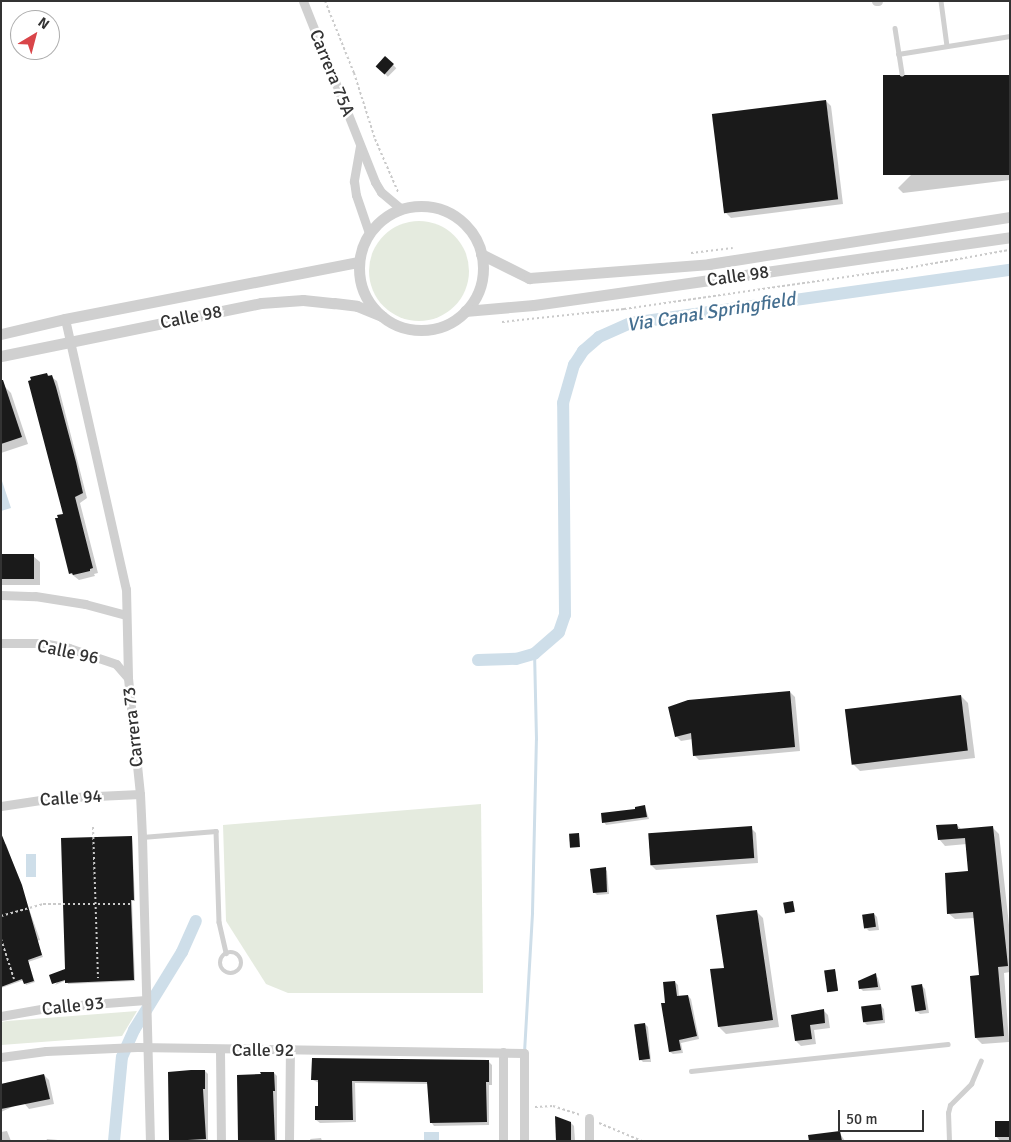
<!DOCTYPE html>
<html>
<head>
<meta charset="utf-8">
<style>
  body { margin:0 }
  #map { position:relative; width:1011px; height:1142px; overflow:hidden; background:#fff; font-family:Signika,sans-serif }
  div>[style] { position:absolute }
  .green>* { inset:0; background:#e5ebdf }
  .round { border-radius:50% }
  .water>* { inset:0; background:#cedee9; transform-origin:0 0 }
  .shadow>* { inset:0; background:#0003; transform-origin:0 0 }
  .stream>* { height:3px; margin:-1.5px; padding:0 1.5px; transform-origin:1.5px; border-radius:1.5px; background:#cedee9 }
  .canal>* { height:12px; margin:-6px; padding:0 6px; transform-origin:6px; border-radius:6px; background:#cedee9 }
  .building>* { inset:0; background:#1a1a1a; transform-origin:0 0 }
  .path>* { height:2px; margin-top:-1px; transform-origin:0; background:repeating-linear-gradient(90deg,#cacaca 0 2.5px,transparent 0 5px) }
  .service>* { height:4.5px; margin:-2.25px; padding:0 2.25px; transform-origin:2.25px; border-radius:2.25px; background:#d0d0d0 }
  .service>.ring { margin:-2.25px; padding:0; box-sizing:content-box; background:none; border:4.5px solid #d0d0d0; border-radius:50% }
  .minor>* { height:9px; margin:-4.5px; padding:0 4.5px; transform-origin:4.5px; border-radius:4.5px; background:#d0d0d0 }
  .tertiary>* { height:11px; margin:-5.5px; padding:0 5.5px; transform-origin:5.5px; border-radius:5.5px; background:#d0d0d0 }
  .tertiary>.ring { margin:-5.5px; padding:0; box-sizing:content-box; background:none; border:11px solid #d0d0d0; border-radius:50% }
  span { translate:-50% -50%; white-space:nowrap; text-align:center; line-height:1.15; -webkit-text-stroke:5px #fff; paint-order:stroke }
  .street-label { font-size:18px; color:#333 }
  .water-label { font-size:19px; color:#456f90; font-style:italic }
  .frame { position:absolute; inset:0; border:2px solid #333; pointer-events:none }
  .north { position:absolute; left:10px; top:10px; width:50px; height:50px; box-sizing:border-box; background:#fff; border:1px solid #adadad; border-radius:50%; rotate:37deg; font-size:14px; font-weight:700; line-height:20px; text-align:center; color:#333 }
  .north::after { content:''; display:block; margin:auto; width:18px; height:22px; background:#d94549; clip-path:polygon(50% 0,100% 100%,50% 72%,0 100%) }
  .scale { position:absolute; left:838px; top:1110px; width:86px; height:22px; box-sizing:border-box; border:2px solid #333; border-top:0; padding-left:6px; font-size:15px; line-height:18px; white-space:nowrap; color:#333; -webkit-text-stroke:4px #fff; paint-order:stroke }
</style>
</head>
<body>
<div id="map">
  <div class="green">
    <i class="round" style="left:369px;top:221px;width:100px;height:100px"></i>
    <i style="clip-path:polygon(481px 804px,483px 993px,288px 993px,266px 984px,226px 921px,223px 825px)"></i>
    <i style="clip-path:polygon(137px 1011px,122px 1036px,1px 1045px,1px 1022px,7px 1021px)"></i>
  </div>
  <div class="water">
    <i style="clip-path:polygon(1px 478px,11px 508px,1px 511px)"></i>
    <i style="left:26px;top:854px;width:10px;height:23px"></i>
    <i style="left:424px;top:1132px;width:15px;height:9px"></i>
  </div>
  <div class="shadow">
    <i style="left:385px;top:57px;width:16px;height:12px;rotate:45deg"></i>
    <i style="clip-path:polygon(1010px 76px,1010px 180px,903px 193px,898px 188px)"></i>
    <i style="clip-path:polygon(826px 101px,831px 106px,843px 204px,731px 218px,726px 213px,713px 115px)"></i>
    <i style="clip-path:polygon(47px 374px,57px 381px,87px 498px,80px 503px,98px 573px,94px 574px,95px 576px,79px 580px,70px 573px)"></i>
    <i style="clip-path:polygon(4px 386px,11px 393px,28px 444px,1px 453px,1px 387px)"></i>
    <i style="clip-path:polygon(1px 555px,33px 556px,40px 562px,40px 585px,1px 585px)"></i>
    <i style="clip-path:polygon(790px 692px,795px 697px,800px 751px,699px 760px,694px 755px,693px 739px,681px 741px,676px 736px)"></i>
    <i style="clip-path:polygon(961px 696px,968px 703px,975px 758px,860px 771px,853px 764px)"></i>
    <i style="clip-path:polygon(645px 807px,649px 819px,606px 825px,604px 822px)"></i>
    <i style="clip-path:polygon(957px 825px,962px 830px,992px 827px,999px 834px,1010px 934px,1010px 972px,1004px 973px,1009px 1042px,982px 1044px,976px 1038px,981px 976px,975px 918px,955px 919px,948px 913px,970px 872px,967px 844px,945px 846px,939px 839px)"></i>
    <i style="clip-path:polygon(751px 828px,756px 833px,758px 863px,656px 870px,651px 865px)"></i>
    <i style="clip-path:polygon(132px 837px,135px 901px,132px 901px,135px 981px,68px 984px,67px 980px,55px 985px,67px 970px)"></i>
    <i style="clip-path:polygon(6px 844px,40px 940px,37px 941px,43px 957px,28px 962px,35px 982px,26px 985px,24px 980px,1px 988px,1px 845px)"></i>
    <i style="clip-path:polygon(605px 869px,607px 871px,609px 894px,597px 895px,595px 893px)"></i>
    <i style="clip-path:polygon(756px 911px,763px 918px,779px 1027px,726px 1034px,719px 1027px,712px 970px,725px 969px)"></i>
    <i style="clip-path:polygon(874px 914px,877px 917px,879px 930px,869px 931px,866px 928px)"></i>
    <i style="clip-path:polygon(835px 970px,838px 991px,830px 992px,829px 991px)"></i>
    <i style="clip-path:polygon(875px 975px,878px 978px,881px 990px,863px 991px,860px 988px)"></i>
    <i style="clip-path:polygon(675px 982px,678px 985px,679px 997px,688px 996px,691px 999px,699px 1039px,681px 1043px,683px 1053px,673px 1054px,670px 1052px,667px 1004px)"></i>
    <i style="clip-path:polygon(922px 986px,925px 989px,929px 1013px,920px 1014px,916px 1011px)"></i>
    <i style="clip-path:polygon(881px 1006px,884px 1009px,885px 1023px,867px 1025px,863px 1021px)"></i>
    <i style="clip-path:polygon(823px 1010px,828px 1015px,830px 1028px,814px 1030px,816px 1044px,801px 1046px,796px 1041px)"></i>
    <i style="clip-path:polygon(645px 1024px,648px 1027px,651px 1062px,643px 1062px,640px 1059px)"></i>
    <i style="clip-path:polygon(489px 1062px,492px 1065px,492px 1085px,489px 1085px,489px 1125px,434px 1126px,431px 1122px,428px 1084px,355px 1083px,356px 1122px,320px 1123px,316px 1120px,320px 1107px,319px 1083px,313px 1080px)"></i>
    <i style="clip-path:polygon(205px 1071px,208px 1074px,208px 1141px,171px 1141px)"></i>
    <i style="clip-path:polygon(274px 1073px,277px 1076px,277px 1141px,239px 1141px)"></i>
    <i style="clip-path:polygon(44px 1075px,49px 1080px,54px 1104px,29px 1109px,23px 1102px,1px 1112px,1px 1084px)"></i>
    <i style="clip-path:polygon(571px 1123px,574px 1126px,575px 1141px,557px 1141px)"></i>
    <i style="clip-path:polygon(1010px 1123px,1010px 1141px,1000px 1141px,996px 1136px)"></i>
    <i style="clip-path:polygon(7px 1131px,11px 1141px,1px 1141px,1px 1132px)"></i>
    <i style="clip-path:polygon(839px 1132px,845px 1141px,813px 1141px)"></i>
    <i style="clip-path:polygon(321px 1138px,322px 1141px,311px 1141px,310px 1139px)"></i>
    <i style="clip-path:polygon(47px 1139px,69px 1141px,46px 1141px)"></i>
  </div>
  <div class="stream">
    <i style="left:524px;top:1052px;width:140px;rotate:-86.7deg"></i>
    <i style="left:532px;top:912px;width:173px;rotate:-88.7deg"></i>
    <i style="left:536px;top:739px;width:85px;rotate:-91.3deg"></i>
  </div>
  <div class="canal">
    <i style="left:478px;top:660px;width:38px;rotate:-2deg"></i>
    <i style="left:516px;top:659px;width:19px;rotate:-16deg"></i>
    <i style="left:534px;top:654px;width:33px;rotate:-41deg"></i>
    <i style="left:559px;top:632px;width:18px;rotate:-71deg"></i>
    <i style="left:565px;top:615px;width:212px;rotate:-90.5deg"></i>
    <i style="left:563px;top:403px;width:40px;rotate:-74deg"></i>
    <i style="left:574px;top:365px;width:17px;rotate:-57deg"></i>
    <i style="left:583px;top:351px;width:21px;rotate:-41deg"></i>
    <i style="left:599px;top:337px;width:35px;rotate:-24deg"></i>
    <i style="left:631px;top:323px;width:383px;rotate:-8deg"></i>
    <i style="left:114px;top:1141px;width:84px;rotate:-84.6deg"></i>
    <i style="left:122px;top:1057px;width:30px;rotate:-66deg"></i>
    <i style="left:134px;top:1030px;width:92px;rotate:-58.4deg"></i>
    <i style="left:182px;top:952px;width:34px;rotate:-66deg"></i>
  </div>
  <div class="building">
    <i style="left:385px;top:56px;width:12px;height:14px;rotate:42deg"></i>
    <i style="left:1010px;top:75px;width:100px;height:127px;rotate:90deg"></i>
    <i style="left:826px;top:100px;width:100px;height:115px;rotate:83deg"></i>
    <i style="clip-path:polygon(47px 373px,48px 376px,52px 375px,56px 387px,76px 462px,83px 493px,75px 497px,93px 568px,90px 569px,90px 571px,73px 575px,72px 573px,69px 574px,55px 518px,58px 518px,57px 515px,63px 514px,28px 381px,31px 380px,30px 377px)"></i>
    <i style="clip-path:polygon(1px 380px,3px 380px,22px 437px,1px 444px)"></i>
    <i style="left:1px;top:554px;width:33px;height:25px"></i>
    <i style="clip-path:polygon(790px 691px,795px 747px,693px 756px,691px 733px,675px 737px,668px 707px,688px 700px)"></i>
    <i style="left:961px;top:695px;width:56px;height:117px;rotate:83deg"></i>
    <i style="clip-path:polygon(645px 805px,647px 817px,602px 823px,601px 813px,635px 809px,635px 807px)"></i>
    <i style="clip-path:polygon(957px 824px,958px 829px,993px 826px,1008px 966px,998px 967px,1004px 1036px,975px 1038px,970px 976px,979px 975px,973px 912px,947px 914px,945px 873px,968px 871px,965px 838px,938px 840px,936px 825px)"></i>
    <i style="left:752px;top:826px;width:32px;height:104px;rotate:86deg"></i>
    <i style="clip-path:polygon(1px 833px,22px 885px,42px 955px,28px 960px,34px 981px,24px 984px,22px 979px,1px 987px)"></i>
    <i style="left:579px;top:833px;width:14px;height:10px;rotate:86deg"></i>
    <i style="clip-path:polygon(132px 836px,134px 900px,131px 900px,134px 980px,65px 983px,65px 980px,52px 984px,49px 975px,65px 969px,61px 838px)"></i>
    <i style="clip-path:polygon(606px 867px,607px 892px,593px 893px,590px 869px)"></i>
    <i style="left:793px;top:901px;width:11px;height:10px;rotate:80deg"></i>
    <i style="clip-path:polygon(757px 910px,773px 1020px,718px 1027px,710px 969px,724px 968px,716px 915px)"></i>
    <i style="left:874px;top:913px;width:14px;height:12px;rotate:82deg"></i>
    <i style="left:835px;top:969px;width:22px;height:11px;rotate:82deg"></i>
    <i style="clip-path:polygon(876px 973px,878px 987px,859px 989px,858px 981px)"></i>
    <i style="clip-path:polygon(675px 981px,677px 996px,688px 995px,697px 1036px,679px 1040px,681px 1050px,669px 1052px,661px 1003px,665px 1003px,663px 982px)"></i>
    <i style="left:922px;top:984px;width:26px;height:11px;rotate:81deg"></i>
    <i style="left:881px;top:1004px;width:16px;height:20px;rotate:83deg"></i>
    <i style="clip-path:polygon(824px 1009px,825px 1023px,810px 1025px,812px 1039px,795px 1041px,791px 1015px)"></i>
    <i style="left:645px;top:1023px;width:36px;height:11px;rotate:82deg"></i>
    <i style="clip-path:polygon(312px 1058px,489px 1060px,489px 1082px,486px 1082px,487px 1122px,430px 1123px,427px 1082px,352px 1081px,353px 1120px,315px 1120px,315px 1106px,318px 1106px,318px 1080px,311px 1080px)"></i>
    <i style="clip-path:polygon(191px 1070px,205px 1070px,205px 1089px,203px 1089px,206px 1139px,169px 1141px,168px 1072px)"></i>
    <i style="clip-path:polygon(260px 1072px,274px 1072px,275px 1091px,273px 1091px,275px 1141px,238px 1141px,237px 1075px,261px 1074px)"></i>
    <i style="clip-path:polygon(44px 1074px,50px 1099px,1px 1109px,1px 1084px)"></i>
    <i style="clip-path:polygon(555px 1116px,571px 1122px,571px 1141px,556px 1141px)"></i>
    <i style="left:995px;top:1121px;width:15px;height:16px"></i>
    <i style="clip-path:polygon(840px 1131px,842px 1141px,809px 1141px,808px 1135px)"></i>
  </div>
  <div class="path">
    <i style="left:325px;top:1px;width:78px;rotate:68.1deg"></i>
    <i style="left:354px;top:73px;width:69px;rotate:72.3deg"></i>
    <i style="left:375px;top:139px;width:58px;rotate:66.5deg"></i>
    <i style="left:691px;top:253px;width:42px;rotate:-6.8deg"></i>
    <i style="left:502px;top:322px;width:123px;rotate:-6.1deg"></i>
    <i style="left:624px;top:309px;width:275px;rotate:-8.2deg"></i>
    <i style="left:896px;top:270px;width:116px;rotate:-10deg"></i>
    <i style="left:93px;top:827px;width:151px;rotate:88.1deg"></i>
    <i style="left:1px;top:916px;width:44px;rotate:-15.9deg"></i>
    <i style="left:43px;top:904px;width:89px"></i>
    <i style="left:1px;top:939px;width:42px;rotate:72deg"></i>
    <i style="left:535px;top:1107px;width:18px;rotate:-3deg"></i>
    <i style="left:553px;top:1106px;width:29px;rotate:18deg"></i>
    <i style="left:599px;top:1123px;width:47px;rotate:22.7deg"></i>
  </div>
  <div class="service">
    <i style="left:941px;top:1px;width:45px;rotate:82.4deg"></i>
    <i style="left:895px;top:28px;width:46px;rotate:81.2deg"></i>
    <i style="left:898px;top:54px;width:113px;rotate:-9.1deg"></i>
    <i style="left:142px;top:837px;width:74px;rotate:-4.6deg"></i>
    <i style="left:216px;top:831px;width:91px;rotate:88.1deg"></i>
    <i style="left:219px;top:922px;width:32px;rotate:77deg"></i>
    <i class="ring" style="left:220px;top:952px;width:17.5px;height:17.5px"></i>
    <i style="left:691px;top:1071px;width:258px;rotate:-6deg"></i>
    <i style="left:949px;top:1141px;width:28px;rotate:-92deg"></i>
    <i style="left:948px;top:1113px;width:8px;rotate:-76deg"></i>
    <i style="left:950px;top:1105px;width:30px;rotate:-45deg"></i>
    <i style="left:971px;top:1084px;width:25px;rotate:-67deg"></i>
  </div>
  <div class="minor">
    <i style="left:303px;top:1px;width:195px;rotate:68.3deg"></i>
    <i style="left:375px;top:182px;width:12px;rotate:59deg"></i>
    <i style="left:381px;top:192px;width:26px;rotate:40deg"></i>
    <i style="left:876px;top:1px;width:2px"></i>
    <i style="left:360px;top:146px;width:36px;rotate:100deg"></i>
    <i style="left:354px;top:181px;width:14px;rotate:82deg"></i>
    <i style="left:356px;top:195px;width:40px;rotate:71.1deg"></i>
    <i style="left:65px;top:319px;width:277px;rotate:77.3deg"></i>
    <i style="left:126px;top:589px;width:89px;rotate:88.7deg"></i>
    <i style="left:128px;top:678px;width:117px;rotate:84.1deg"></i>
    <i style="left:140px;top:794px;width:43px;rotate:87.3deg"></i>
    <i style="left:142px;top:837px;width:304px;rotate:88.5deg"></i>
    <i style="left:1px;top:595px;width:34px;rotate:2deg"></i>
    <i style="left:35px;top:596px;width:51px;rotate:9.1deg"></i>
    <i style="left:85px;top:604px;width:42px;rotate:15deg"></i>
    <i style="left:1px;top:643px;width:41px"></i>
    <i style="left:42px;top:643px;width:27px;rotate:10deg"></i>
    <i style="left:69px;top:648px;width:50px;rotate:18.8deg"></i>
    <i style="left:116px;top:664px;width:18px;rotate:49deg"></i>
    <i style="left:1px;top:806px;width:53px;rotate:-8.7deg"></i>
    <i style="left:53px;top:798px;width:87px;rotate:-2.6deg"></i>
    <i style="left:1px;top:1016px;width:52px;rotate:-10deg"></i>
    <i style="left:52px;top:1007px;width:94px;rotate:-4.3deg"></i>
    <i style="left:220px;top:1050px;width:91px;rotate:89.4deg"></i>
    <i style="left:503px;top:1052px;width:89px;rotate:90deg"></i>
    <i style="left:1px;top:1057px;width:45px;rotate:-7.6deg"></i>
    <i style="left:46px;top:1051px;width:91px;rotate:-2.5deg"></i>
    <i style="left:137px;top:1047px;width:387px;rotate:0.9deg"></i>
    <i style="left:524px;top:1053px;width:88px;rotate:90deg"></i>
    <i style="left:589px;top:1118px;width:23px;rotate:90deg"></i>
    <i style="left:289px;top:1141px;width:91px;rotate:-89.4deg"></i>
  </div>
  <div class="tertiary">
    <i class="ring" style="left:359px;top:206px;width:113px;height:113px"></i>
    <i style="left:481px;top:254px;width:54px;rotate:26.6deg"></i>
    <i style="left:529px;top:278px;width:181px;rotate:-4.4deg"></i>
    <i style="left:709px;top:264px;width:305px;rotate:-8.9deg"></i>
    <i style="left:465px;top:311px;width:69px;rotate:-5deg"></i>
    <i style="left:534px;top:305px;width:481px;rotate:-8.1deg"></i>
    <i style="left:1px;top:334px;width:66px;rotate:-13.2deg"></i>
    <i style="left:65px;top:319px;width:299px;rotate:-11deg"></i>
    <i style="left:1px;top:356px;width:265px;rotate:-11.5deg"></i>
    <i style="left:261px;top:303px;width:42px;rotate:-4.1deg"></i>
    <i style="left:303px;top:300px;width:31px;rotate:6deg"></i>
    <i style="left:334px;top:303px;width:23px;rotate:7deg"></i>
    <i style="left:357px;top:306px;width:27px;rotate:22deg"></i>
  </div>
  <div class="street-label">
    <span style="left:332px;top:73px;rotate:68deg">Carrera 75A</span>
    <span style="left:738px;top:276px;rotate:-8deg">Calle 98</span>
    <span style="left:191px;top:317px;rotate:-11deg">Calle 98</span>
    <span style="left:68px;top:652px;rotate:12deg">Calle 96</span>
    <span style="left:133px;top:727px;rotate:-96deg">Carrera 73</span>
    <span style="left:71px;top:798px;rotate:-4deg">Calle 94</span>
    <span style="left:73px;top:1006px;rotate:-6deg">Calle 93</span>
    <span style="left:263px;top:1050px">Calle 92</span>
  </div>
  <div class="water-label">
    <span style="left:711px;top:313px;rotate:-9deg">Via Canal Springfield</span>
  </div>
  <div class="frame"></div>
  <div class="north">N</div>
  <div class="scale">50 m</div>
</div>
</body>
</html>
